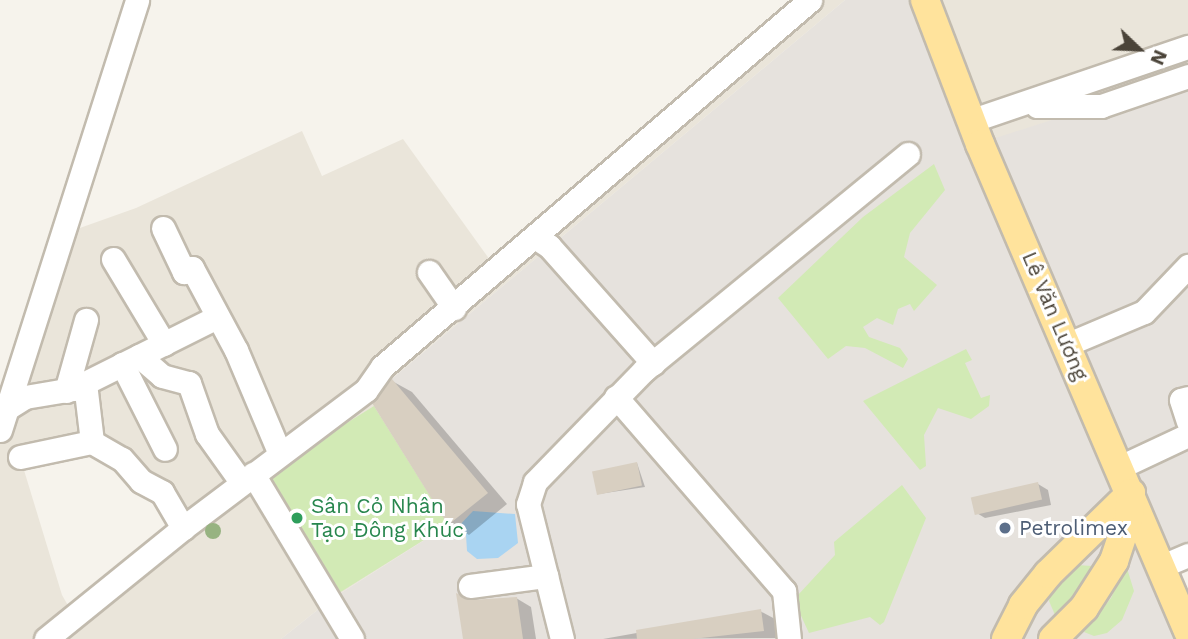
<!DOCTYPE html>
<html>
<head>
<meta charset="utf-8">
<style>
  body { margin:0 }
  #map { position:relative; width:1188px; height:639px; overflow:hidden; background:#f6f3ec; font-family:"Work Sans",sans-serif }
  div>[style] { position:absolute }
  .residential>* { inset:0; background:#eae5da }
  .industrial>* { inset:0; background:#e6e2dd }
  .green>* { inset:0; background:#d2eab5; transform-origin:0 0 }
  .water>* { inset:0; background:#a9d4f2 }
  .shadow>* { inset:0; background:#0003 }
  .building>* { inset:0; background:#d8cfc1; transform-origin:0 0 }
  .roads { filter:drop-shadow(2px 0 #c2bbae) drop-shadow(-2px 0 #c2bbae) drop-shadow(0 2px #c2bbae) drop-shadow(0 -2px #c2bbae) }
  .minor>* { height:23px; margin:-11.5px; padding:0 11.5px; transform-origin:11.5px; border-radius:11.5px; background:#fff }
  .major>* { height:28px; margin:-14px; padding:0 14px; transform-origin:14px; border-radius:14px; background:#ffe39c }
  .trees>* { width:16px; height:16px; margin:-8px; border-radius:50%; background:#97b381 }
  .dots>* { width:19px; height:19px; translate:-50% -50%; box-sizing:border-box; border:4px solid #fff; border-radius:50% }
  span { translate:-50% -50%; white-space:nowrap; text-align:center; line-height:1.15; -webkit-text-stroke:6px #fff; paint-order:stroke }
  .street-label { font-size:21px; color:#4b4439 }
  .leisure-label { font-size:21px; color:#27864d }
  .left { translate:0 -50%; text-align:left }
  .service-label { font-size:21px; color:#4e5e75 }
  .north { position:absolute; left:1104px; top:14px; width:70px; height:70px; -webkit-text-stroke:5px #fff; paint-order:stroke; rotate:113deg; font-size:19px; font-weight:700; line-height:28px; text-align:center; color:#4b4439 }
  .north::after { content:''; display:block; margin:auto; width:24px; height:32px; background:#4b4439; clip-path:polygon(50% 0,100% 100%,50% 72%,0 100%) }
</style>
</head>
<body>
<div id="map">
  <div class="residential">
    <i style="clip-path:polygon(evenodd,810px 0,845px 0,369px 398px,448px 525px,330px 600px,281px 639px,0 639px,0 430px,63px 234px,136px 208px,302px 131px,322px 176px,403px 139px,495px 267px,810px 0,92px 442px,183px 528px,74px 616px,62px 595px,20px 457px,92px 442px)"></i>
    <i style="clip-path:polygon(924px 0,1188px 0,1188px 76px,980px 144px)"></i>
  </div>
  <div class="industrial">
    <i style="clip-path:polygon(845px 0,924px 0,980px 143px,1188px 76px,1188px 569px,1179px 573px,1188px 599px,1188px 639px,281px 639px,330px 600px,448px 525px,369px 398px)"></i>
  </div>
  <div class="green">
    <i style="clip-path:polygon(934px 164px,945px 190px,910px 233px,904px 257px,937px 285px,914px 311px,910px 304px,898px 309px,893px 325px,877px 318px,863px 327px,869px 337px,900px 348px,908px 359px,903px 368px,865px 348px,846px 346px,828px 359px,778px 298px,863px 217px)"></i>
    <i style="clip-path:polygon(966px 349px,972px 360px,965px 363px,981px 398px,990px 395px,989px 406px,971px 419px,938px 408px,924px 435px,926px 466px,920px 470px,863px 401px)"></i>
    <i style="left:374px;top:406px;width:140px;height:140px;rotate:58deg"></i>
    <i style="clip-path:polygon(902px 485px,926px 518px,884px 622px,880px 625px,870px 617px,809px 633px,797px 607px,798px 595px,835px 555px,834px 542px)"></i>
    <i style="clip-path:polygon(1077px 565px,1092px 566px,1087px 582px,1055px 615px,1049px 601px,1051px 591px)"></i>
    <i style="clip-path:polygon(1126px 565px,1134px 591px,1122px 620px,1107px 633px,1094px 636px,1084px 632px,1111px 598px)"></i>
  </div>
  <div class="water">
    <i style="clip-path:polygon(473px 511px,515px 514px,518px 543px,498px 558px,477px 559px,467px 551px,466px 535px,457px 528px)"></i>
  </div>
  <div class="shadow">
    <i style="clip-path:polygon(392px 381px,412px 392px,507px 504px,469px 535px,450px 524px,374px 403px)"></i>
    <i style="clip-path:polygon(637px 463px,645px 487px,599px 494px)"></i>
    <i style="clip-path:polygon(1038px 484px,1048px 490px,1051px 505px,985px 518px,975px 512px)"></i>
    <i style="clip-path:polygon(516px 598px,531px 607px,536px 639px,465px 639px,471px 602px)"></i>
    <i style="clip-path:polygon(760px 611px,775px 619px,778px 638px,603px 639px)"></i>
  </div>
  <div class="building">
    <i style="clip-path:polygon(392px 379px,488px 493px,448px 525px,372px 403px)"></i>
    <i style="left:637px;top:462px;width:24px;height:46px;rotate:78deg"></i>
    <i style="left:1038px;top:482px;width:18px;height:69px;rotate:77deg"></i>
    <i style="clip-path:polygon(456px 593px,471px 600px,517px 597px,523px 639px,463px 639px)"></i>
    <i style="clip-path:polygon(761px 609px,764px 631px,692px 639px,637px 639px,636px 630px)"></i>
  </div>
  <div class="roads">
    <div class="minor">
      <i style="left:1037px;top:106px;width:64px"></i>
      <i style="left:1101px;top:106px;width:92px;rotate:-19deg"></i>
      <i style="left:973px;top:120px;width:227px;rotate:-18.8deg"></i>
      <i style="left:163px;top:228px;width:49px;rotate:64.5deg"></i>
      <i style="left:184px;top:272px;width:9px;rotate:-27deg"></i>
      <i style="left:192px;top:268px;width:93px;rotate:61.8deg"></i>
      <i style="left:236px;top:350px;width:113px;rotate:67.1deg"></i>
      <i style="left:535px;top:237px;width:17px;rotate:33deg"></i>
      <i style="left:549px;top:246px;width:157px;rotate:48.4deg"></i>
      <i style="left:113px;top:259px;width:99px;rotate:59deg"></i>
      <i style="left:429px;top:272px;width:44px;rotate:55.2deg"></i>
      <i style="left:1068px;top:344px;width:82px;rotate:-22.8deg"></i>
      <i style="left:1144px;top:312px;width:64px;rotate:-46.3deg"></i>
      <i style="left:139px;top:356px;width:30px;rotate:41deg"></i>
      <i style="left:162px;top:376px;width:28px;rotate:15deg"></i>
      <i style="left:189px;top:383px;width:54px;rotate:70.6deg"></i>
      <i style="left:207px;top:434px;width:60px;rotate:54.5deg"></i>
      <i style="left:122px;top:364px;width:95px;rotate:63.2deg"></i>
      <i style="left:85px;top:383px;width:59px;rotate:83.2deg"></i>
      <i style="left:92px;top:442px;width:34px;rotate:30deg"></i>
      <i style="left:122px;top:459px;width:29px;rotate:49deg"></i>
      <i style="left:141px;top:481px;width:24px;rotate:28deg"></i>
      <i style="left:162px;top:492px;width:42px;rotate:59.7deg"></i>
      <i style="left:66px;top:391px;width:74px;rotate:-74.3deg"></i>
      <i style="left:616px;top:397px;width:257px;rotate:49.1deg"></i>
      <i style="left:784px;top:591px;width:48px;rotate:84.1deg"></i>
      <i style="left:1188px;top:398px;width:7px;rotate:164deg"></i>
      <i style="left:1181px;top:400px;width:22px;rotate:72deg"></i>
      <i style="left:6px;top:409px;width:22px;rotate:-32deg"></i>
      <i style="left:25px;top:397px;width:49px;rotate:-9.5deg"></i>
      <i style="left:73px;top:389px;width:161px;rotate:-26.6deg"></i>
      <i style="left:0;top:430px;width:451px;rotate:-72.3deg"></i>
      <i style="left:20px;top:457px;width:74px;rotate:-11.8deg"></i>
      <i style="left:1120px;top:467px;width:75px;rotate:-25.2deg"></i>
      <i style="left:253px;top:474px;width:192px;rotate:59deg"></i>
      <i style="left:1162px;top:566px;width:28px;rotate:-23deg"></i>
      <i style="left:470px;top:586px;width:77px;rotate:-7.5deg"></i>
      <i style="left:46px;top:639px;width:176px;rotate:-39deg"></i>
      <i style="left:183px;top:528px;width:229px;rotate:-37deg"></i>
      <i style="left:366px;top:390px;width:28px;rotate:-55deg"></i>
      <i style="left:382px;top:367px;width:564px;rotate:-40.61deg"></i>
      <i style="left:562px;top:639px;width:139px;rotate:-104.1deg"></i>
      <i style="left:528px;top:504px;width:23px;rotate:-72deg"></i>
      <i style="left:535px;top:482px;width:156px;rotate:-45.8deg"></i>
      <i style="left:644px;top:370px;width:341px;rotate:-39.3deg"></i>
    </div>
    <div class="major">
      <i style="left:925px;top:0;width:154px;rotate:69.1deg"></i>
      <i style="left:980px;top:144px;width:530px;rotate:66.87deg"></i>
      <i style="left:1006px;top:639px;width:38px;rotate:-63deg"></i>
      <i style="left:1023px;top:605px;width:40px;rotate:-51deg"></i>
      <i style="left:1048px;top:574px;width:116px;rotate:-44.3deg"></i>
      <i style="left:1053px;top:639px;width:44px;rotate:-45deg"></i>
      <i style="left:1084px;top:608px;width:56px;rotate:-57.4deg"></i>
      <i style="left:1114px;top:561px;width:47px;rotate:-71.6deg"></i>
      <i style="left:1129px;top:516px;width:23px;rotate:-85deg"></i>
    </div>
  </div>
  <div class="trees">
    <i style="left:213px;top:531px"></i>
  </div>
  <div class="dots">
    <i style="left:297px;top:518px;background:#2e9e5b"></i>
    <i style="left:1005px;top:528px;background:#5c6f8a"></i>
  </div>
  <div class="street-label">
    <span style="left:1055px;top:316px;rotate:67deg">Lê Văn Lương</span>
  </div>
  <div class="leisure-label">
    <span class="left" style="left:311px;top:518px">Sân Cỏ Nhân<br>Tạo Đông Khúc</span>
  </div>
  <div class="service-label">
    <span class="left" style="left:1019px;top:528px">Petrolimex</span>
  </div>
  <div class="north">N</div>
</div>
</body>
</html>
